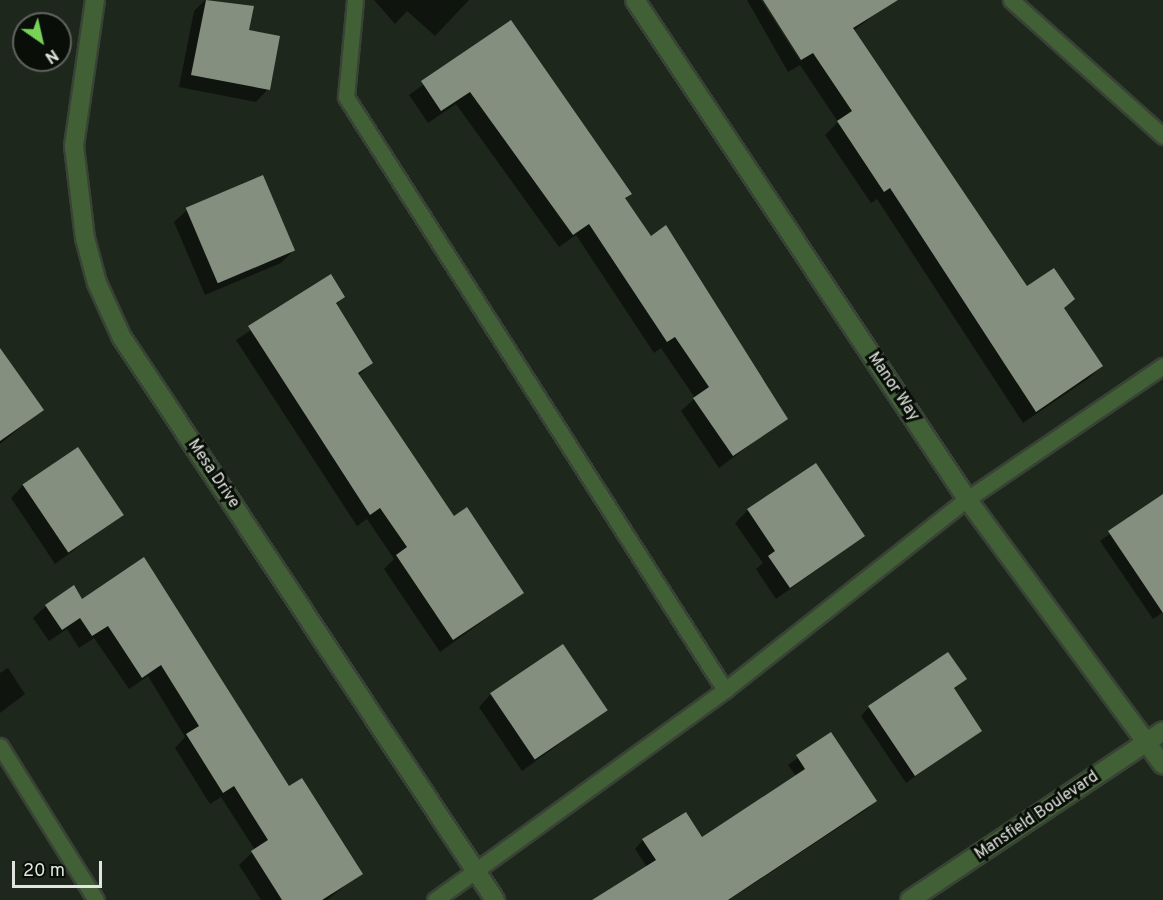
<!DOCTYPE html>
<html>
<head>
<meta charset="utf-8">
<style>
  body { margin:0 }
  #map { position:relative; width:1163px; height:900px; overflow:hidden; background:#1e271b; font-family:Overpass,sans-serif }
  div>[style] { position:absolute }
  .shadow>* { inset:0; background:#0007 }
  .building>* { inset:0; background:#848f80; transform-origin:0 0 }
  .roads { filter:drop-shadow(2px 0 #394236) drop-shadow(-2px 0 #394236) drop-shadow(0 2px #394236) drop-shadow(0 -2px #394236) }
  .lane>* { height:15px; margin:-7.5px; padding:0 7.5px; transform-origin:7.5px; border-radius:7.5px; background:#416036 }
  .street>* { height:18px; margin:-9px; padding:0 9px; transform-origin:9px; border-radius:9px; background:#416036 }
  span { translate:-50% -50%; white-space:nowrap; text-align:center; line-height:1.15; -webkit-text-stroke:6px #0a0e09; paint-order:stroke }
  .street-label { font-size:16px; color:#e0e6de }
  .north { position:absolute; left:12px; top:12px; width:60px; height:60px; box-sizing:border-box; background:#0a0e09; border:2px solid #60645e; border-radius:50%; rotate:146deg; font-size:16px; font-weight:700; line-height:24px; text-align:center; color:#e0e6de }
  .north::after { content:''; display:block; margin:auto; width:21px; height:27px; background:#78d258; clip-path:polygon(50% 0,100% 100%,50% 72%,0 100%) }
  .scale { position:absolute; left:12px; top:861px; width:90px; height:27px; box-sizing:border-box; border:3px solid #e0e6de; border-top:0; padding-left:8px; font-size:18px; line-height:21px; white-space:nowrap; color:#e0e6de; -webkit-text-stroke:4px #0a0e09; paint-order:stroke }
</style>
</head>
<body>
<div id="map">
  <div class="shadow">
    <i style="clip-path:polygon(205px 0,252px 7px,247px 31px,268px 89px,256px 102px,179px 87px,194px 11px)"></i>
    <i style="clip-path:polygon(374px 0,469px 0,435px 36px,407px 11px,395px 24px)"></i>
    <i style="clip-path:polygon(747px 0,761px 0,804px 67px,765px 0,878px 0,883px 8px,853px 31px,1027px 288px,1073px 299px,1063px 309px,1101px 366px,1089px 378px,1023px 423px,877px 199px,871px 203px,825px 135px,838px 122px,800px 65px,788px 72px)"></i>
    <i style="clip-path:polygon(510px 22px,630px 194px,624px 199px,650px 238px,786px 418px,719px 468px,681px 411px,695px 398px,661px 348px,654px 353px,576px 235px,559px 247px,456px 104px,428px 123px,409px 95px)"></i>
    <i style="clip-path:polygon(187px 210px,293px 251px,281px 263px,205px 295px,174px 222px)"></i>
    <i style="clip-path:polygon(331px 277px,343px 297px,336px 305px,371px 363px,358px 376px,454px 518px,522px 593px,440px 652px,384px 569px,394px 559px,367px 519px,357px 526px,236px 340px)"></i>
    <i style="clip-path:polygon(0 350px,42px 410px,0 444px)"></i>
    <i style="clip-path:polygon(23px 485px,122px 515px,55px 564px,11px 498px)"></i>
    <i style="clip-path:polygon(1163px 496px,1163px 612px,1153px 619px,1100px 541px)"></i>
    <i style="clip-path:polygon(748px 510px,864px 536px,776px 599px,756px 569px,763px 563px,735px 523px)"></i>
    <i style="clip-path:polygon(144px 559px,289px 788px,361px 873px,327px 900px,261px 900px,239px 865px,255px 850px,221px 797px,210px 804px,175px 748px,185px 737px,148px 676px,129px 689px,94px 638px,79px 648px,67px 629px,49px 641px,33px 618px,46px 606px,82px 601px)"></i>
    <i style="clip-path:polygon(8px 668px,25px 694px,0 713px,0 673px)"></i>
    <i style="clip-path:polygon(965px 679px,953px 690px,981px 730px,906px 783px,861px 716px,869px 707px)"></i>
    <i style="clip-path:polygon(491px 694px,606px 710px,522px 771px,479px 707px)"></i>
    <i style="clip-path:polygon(831px 734px,875px 801px,867px 809px,729px 900px,608px 900px,647px 867px,635px 849px,643px 840px,702px 839px,796px 776px,788px 765px)"></i>
  </div>
  <div class="building">
    <i style="clip-path:polygon(206px 0,254px 6px,249px 30px,280px 36px,270px 90px,191px 75px)"></i>
    <i style="clip-path:polygon(763px 0,898px 0,853px 28px,1027px 286px,1054px 268px,1075px 299px,1064px 308px,1103px 366px,1036px 412px,890px 188px,884px 192px,837px 121px,852px 111px,813px 53px,801px 60px)"></i>
    <i style="clip-path:polygon(511px 20px,632px 194px,625px 198px,651px 236px,666px 225px,788px 419px,733px 456px,693px 398px,709px 387px,675px 337px,667px 342px,589px 224px,573px 235px,470px 92px,441px 111px,421px 81px)"></i>
    <i style="left:263px;top:175px;width:82px;height:84px;rotate:67deg"></i>
    <i style="clip-path:polygon(331px 274px,345px 297px,336px 303px,373px 363px,358px 373px,454px 516px,467px 507px,524px 593px,453px 640px,396px 555px,407px 547px,380px 508px,370px 515px,248px 326px)"></i>
    <i style="clip-path:polygon(0 348px,44px 410px,0 441px)"></i>
    <i style="left:78px;top:447px;width:82px;height:67px;rotate:56deg"></i>
    <i style="clip-path:polygon(816px 463px,865px 536px,790px 588px,768px 556px,775px 551px,747px 509px)"></i>
    <i style="clip-path:polygon(1163px 494px,1163px 613px,1108px 531px)"></i>
    <i style="clip-path:polygon(144px 557px,289px 786px,302px 778px,363px 874px,322px 900px,282px 900px,251px 851px,268px 840px,234px 786px,223px 793px,186px 734px,199px 726px,161px 665px,142px 678px,108px 626px,92px 636px,80px 618px,62px 630px,45px 605px,74px 585px,82px 599px)"></i>
    <i style="left:563px;top:644px;width:80px;height:88px;rotate:56deg"></i>
    <i style="clip-path:polygon(948px 652px,967px 679px,954px 688px,982px 731px,915px 776px,868px 706px)"></i>
    <i style="clip-path:polygon(831px 732px,877px 801px,728px 900px,592px 900px,656px 860px,642px 839px,686px 812px,702px 837px,805px 769px,796px 755px)"></i>
  </div>
  <div class="roads">
    <div class="lane">
      <i style="left:355px;top:0;width:97px;rotate:95.3deg"></i>
      <i style="left:346px;top:97px;width:704px;rotate:57.42deg"></i>
      <i style="left:1011px;top:0;width:204px;rotate:41.8deg"></i>
      <i style="left:0;top:746px;width:181px;rotate:58.1deg"></i>
      <i style="left:435px;top:900px;width:358px;rotate:-35.9deg"></i>
      <i style="left:725px;top:690px;width:308px;rotate:-38.3deg"></i>
      <i style="left:967px;top:499px;width:237px;rotate:-34.2deg"></i>
    </div>
    <div class="street">
      <i style="left:95px;top:0;width:148px;rotate:98.2deg"></i>
      <i style="left:74px;top:146px;width:93px;rotate:83.2deg"></i>
      <i style="left:85px;top:238px;width:47px;rotate:75.1deg"></i>
      <i style="left:97px;top:283px;width:58px;rotate:65.6deg"></i>
      <i style="left:121px;top:336px;width:677px;rotate:56.45deg"></i>
      <i style="left:635px;top:0;width:599px;rotate:56.36deg"></i>
      <i style="left:967px;top:499px;width:330px;rotate:53.6deg"></i>
      <i style="left:910px;top:900px;width:304px;rotate:-33.7deg"></i>
    </div>
  </div>
  <div class="street-label">
    <span style="left:893px;top:387px;rotate:56deg">Manor Way</span>
    <span style="left:213px;top:474px;rotate:56deg">Mesa Drive</span>
    <span style="left:1037px;top:816px;rotate:-34deg">Mansfield Boulevard</span>
  </div>
  <div class="north">N</div>
  <div class="scale">20 m</div>
</div>
</body>
</html>
